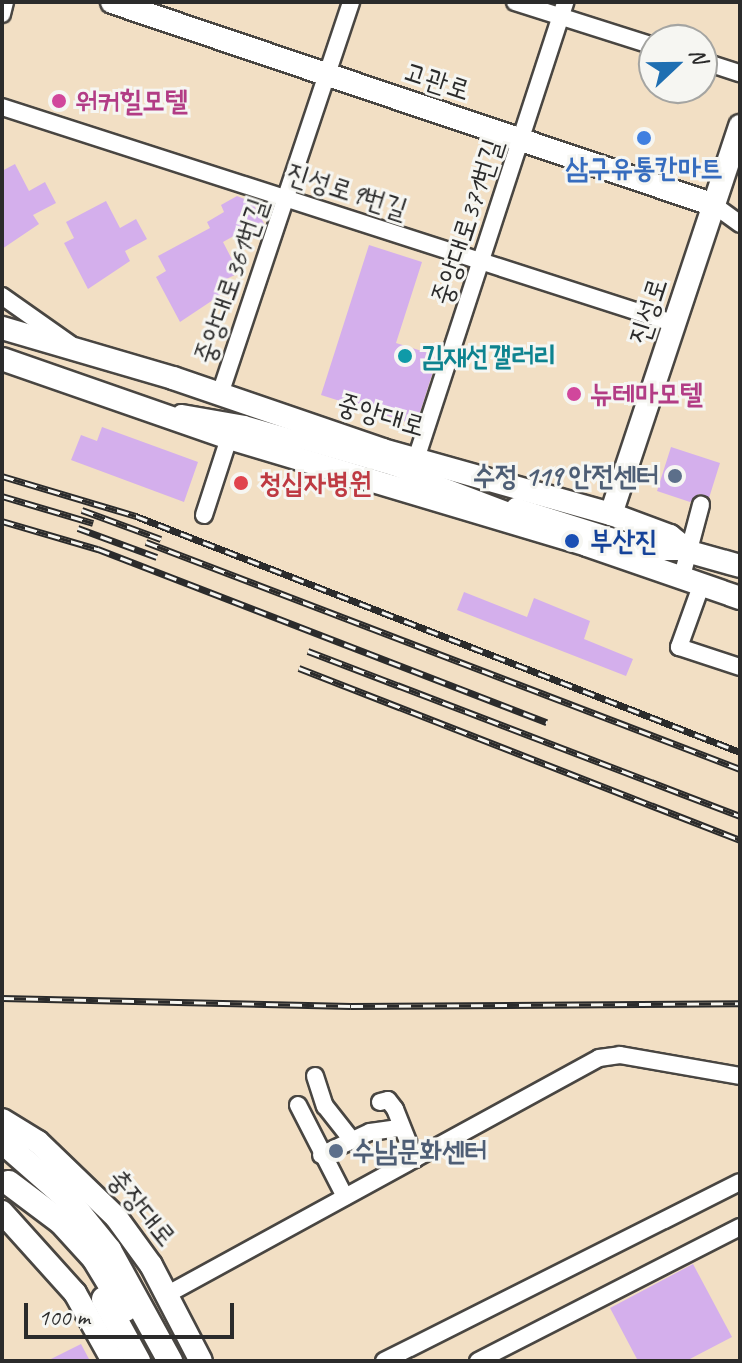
<!DOCTYPE html>
<html>
<head>
<meta charset="utf-8">
<style>
  body { margin:0 }
  #map { position:relative; width:742px; height:1363px; overflow:hidden; background:#f2dfc4; font-family:Caveat,"Poor Story",sans-serif }
  div>[style] { position:absolute }
  .building>* { inset:0; background:#d4afec }
  .roads { filter:drop-shadow(2px 0 #494642) drop-shadow(-2px 0 #494642) drop-shadow(0 2px #494642) drop-shadow(0 -2px #494642) }
  .minor>* { height:16px; margin:-8px; padding:0 8px; transform-origin:8px; border-radius:8px; background:#fff }
  .major>* { height:22px; margin:-11px; padding:0 11px; transform-origin:11px; border-radius:11px; background:#fff }
  .highway>* { height:24px; margin:-12px; padding:0 12px; transform-origin:12px; border-radius:12px; background:#fff }
  .rail>* { height:7px; margin-top:-3.5px; transform-origin:0; background:repeating-linear-gradient(90deg,#f6f6f2 0 12px,#2b2b2b 0 24px); box-sizing:border-box; border-block:2px solid #2b2b2b }
  .dots>* { width:22px; height:22px; translate:-50% -50%; box-sizing:border-box; border:4px solid #f6f6f2; border-radius:50% }
  span { translate:-50% -50%; white-space:nowrap; text-align:center; line-height:1.15; -webkit-text-stroke:6px #f6f6f2; paint-order:stroke }
  .street-label { font-size:28px; color:#2b2b2b }
  .hotel-label { font-size:28px; color:#b23c85; font-weight:700 }
  .left { translate:0 -50%; text-align:left }
  .shop-label { font-size:28px; color:#366cbe; font-weight:700 }
  .culture-label { font-size:28px; color:#0d838f; font-weight:700 }
  .service-label { font-size:28px; color:#4e5e75; font-weight:700 }
  .right { translate:-100% -50%; text-align:right }
  .health-label { font-size:28px; color:#be3a42; font-weight:700 }
  .transit-label { font-size:28px; color:#164399; font-weight:700 }
  .frame { position:absolute; inset:0; border:4px solid #2b2b2b; pointer-events:none }
  .north { position:absolute; left:638px; top:24px; width:80px; height:80px; box-sizing:border-box; background:#f6f6f2; border:2px solid #a5a5a2; border-radius:50%; rotate:68deg; font-size:22px; font-weight:700; line-height:32px; text-align:center; color:#2b2b2b }
  .north::after { content:''; display:block; margin:auto; width:28px; height:36px; background:#1f6fb2; clip-path:polygon(50% 0,100% 100%,50% 72%,0 100%) }
  .scale { position:absolute; left:24px; top:1303px; width:210px; height:36px; box-sizing:border-box; border:4px solid #2b2b2b; border-top:0; padding-left:10px; font-size:24px; line-height:28px; white-space:nowrap; color:#2b2b2b; -webkit-text-stroke:6px #f6f6f2; paint-order:stroke }
</style>
</head>
<body>
<div id="map">
  <div class="building">
    <i style="clip-path:polygon(15px 164px,29px 191px,45px 182px,56px 203px,33px 215px,39px 224px,2px 249px,2px 171px)"></i>
    <i style="clip-path:polygon(237px 196px,252px 202px,265px 225px,261px 235px,254px 239px,248px 228px,223px 242px,239px 273px,216px 284px,222px 294px,180px 322px,156px 277px,166px 271px,158px 256px,210px 228px,207px 222px,224px 212px,221px 205px)"></i>
    <i style="clip-path:polygon(106px 201px,120px 228px,136px 219px,147px 239px,125px 251px,130px 261px,88px 289px,64px 243px,74px 238px,66px 222px)"></i>
    <i style="clip-path:polygon(369px 245px,422px 262px,396px 343px,438px 356px,416px 425px,321px 395px)"></i>
    <i style="clip-path:polygon(102px 427px,198px 462px,184px 502px,71px 460px,81px 435px,97px 441px)"></i>
    <i style="clip-path:polygon(671px 447px,720px 463px,709px 498px,699px 494px,690px 502px,657px 491px)"></i>
    <i style="clip-path:polygon(464px 592px,527px 617px,534px 598px,590px 621px,584px 639px,633px 659px,626px 676px,457px 610px)"></i>
    <i style="clip-path:polygon(693px 1264px,732px 1337px,686px 1361px,638px 1361px,610px 1308px)"></i>
    <i style="clip-path:polygon(81px 1344px,90px 1361px,47px 1361px)"></i>
  </div>
  <div class="roads">
    <div class="minor">
      <i style="left:515px;top:2px;width:146px;rotate:17.6deg"></i>
      <i style="left:2px;top:14px;width:12px;rotate:-76deg"></i>
      <i style="left:702px;top:61px;width:40px;rotate:18deg"></i>
      <i style="left:2px;top:107px;width:708px;rotate:17.85deg"></i>
      <i style="left:714px;top:205px;width:32px;rotate:36deg"></i>
      <i style="left:2px;top:296px;width:83px;rotate:35.2deg"></i>
      <i style="left:220px;top:394px;width:413px;rotate:-71.5deg"></i>
      <i style="left:181px;top:413px;width:64px;rotate:9.9deg"></i>
      <i style="left:244px;top:424px;width:155px;rotate:16.1deg"></i>
      <i style="left:393px;top:467px;width:138px;rotate:20.8deg"></i>
      <i style="left:417px;top:456px;width:478px;rotate:-71.9deg"></i>
      <i style="left:515px;top:506px;width:154px;rotate:17.4deg"></i>
      <i style="left:662px;top:552px;width:28px"></i>
      <i style="left:204px;top:515px;width:81px;rotate:-72deg"></i>
      <i style="left:681px;top:580px;width:78px;rotate:-75.1deg"></i>
      <i style="left:701px;top:586px;width:65px;rotate:109.8deg"></i>
      <i style="left:679px;top:647px;width:64px;rotate:18.2deg"></i>
      <i style="left:315px;top:1076px;width:32px;rotate:72deg"></i>
      <i style="left:325px;top:1106px;width:42px;rotate:51.8deg"></i>
      <i style="left:380px;top:1102px;width:8px;rotate:-14deg"></i>
      <i style="left:388px;top:1100px;width:11px;rotate:52deg"></i>
      <i style="left:395px;top:1109px;width:54px;rotate:68.2deg"></i>
      <i style="left:298px;top:1105px;width:103px;rotate:62.9deg"></i>
      <i style="left:321px;top:1155px;width:54px;rotate:-25.1deg"></i>
      <i style="left:370px;top:1132px;width:29px;rotate:-8deg"></i>
      <i style="left:168px;top:1294px;width:491px;rotate:-28.7deg"></i>
      <i style="left:599px;top:1058px;width:21px;rotate:-8deg"></i>
      <i style="left:620px;top:1055px;width:122px;rotate:9.9deg"></i>
      <i style="left:384px;top:1361px;width:398px;rotate:-26.7deg"></i>
      <i style="left:478px;top:1361px;width:294px;rotate:-27.1deg"></i>
    </div>
    <div class="major">
      <i style="left:112px;top:2px;width:635px;rotate:18.63deg"></i>
      <i style="left:2px;top:328px;width:178px;rotate:16.3deg"></i>
      <i style="left:173px;top:378px;width:222px;rotate:18.9deg"></i>
      <i style="left:383px;top:450px;width:237px;rotate:15.7deg"></i>
      <i style="left:611px;top:514px;width:63px;rotate:20.4deg"></i>
      <i style="left:670px;top:536px;width:26px;rotate:39deg"></i>
      <i style="left:690px;top:552px;width:52px;rotate:15.6deg"></i>
      <i style="left:2px;top:359px;width:240px;rotate:19.2deg"></i>
      <i style="left:229px;top:438px;width:374px;rotate:16.6deg"></i>
      <i style="left:587px;top:545px;width:162px;rotate:19.1deg"></i>
      <i style="left:611px;top:514px;width:409px;rotate:-71.6deg"></i>
      <i style="left:2px;top:1120px;width:42px;rotate:31.4deg"></i>
      <i style="left:38px;top:1142px;width:108px;rotate:43.9deg"></i>
      <i style="left:116px;top:1217px;width:59px;rotate:53.9deg"></i>
      <i style="left:151px;top:1265px;width:108px;rotate:62.5deg"></i>
      <i style="left:2px;top:1212px;width:109px;rotate:48deg"></i>
      <i style="left:75px;top:1293px;width:78px;rotate:60.8deg"></i>
    </div>
    <div class="highway">
      <i style="left:2px;top:1141px;width:86px;rotate:41.2deg"></i>
      <i style="left:67px;top:1198px;width:67px;rotate:51.1deg"></i>
      <i style="left:109px;top:1250px;width:127px;rotate:61.2deg"></i>
      <i style="left:9px;top:1183px;width:65px;rotate:36.9deg"></i>
      <i style="left:61px;top:1222px;width:49px;rotate:47.5deg"></i>
      <i style="left:94px;top:1258px;width:60px;rotate:58.7deg"></i>
      <i style="left:104px;top:1299px;width:71px;rotate:61.3deg"></i>
    </div>
  </div>
  <div class="rail">
    <i style="left:2px;top:476px;width:140px;rotate:16.6deg"></i>
    <i style="left:136px;top:516px;width:648px;rotate:21.34deg"></i>
    <i style="left:2px;top:496px;width:95px;rotate:16.5deg"></i>
    <i style="left:82px;top:510px;width:84px;rotate:20.2deg"></i>
    <i style="left:2px;top:521px;width:100px;rotate:16.3deg"></i>
    <i style="left:98px;top:549px;width:481px;rotate:21.1deg"></i>
    <i style="left:78px;top:528px;width:84px;rotate:20.2deg"></i>
    <i style="left:146px;top:542px;width:636px;rotate:20.91deg"></i>
    <i style="left:308px;top:651px;width:462px;rotate:20.9deg"></i>
    <i style="left:299px;top:668px;width:473px;rotate:21.3deg"></i>
    <i style="left:2px;top:998px;width:349px;rotate:1.3deg"></i>
    <i style="left:351px;top:1006px;width:389px;rotate:-0.4deg"></i>
  </div>
  <div class="dots">
    <i style="left:59px;top:101px;background:#d1479c"></i>
    <i style="left:644px;top:138px;background:#3f7fe0"></i>
    <i style="left:405px;top:356px;background:#0f9aa8"></i>
    <i style="left:574px;top:394px;background:#d1479c"></i>
    <i style="left:675px;top:476px;background:#5c6f8a"></i>
    <i style="left:241px;top:483px;background:#e0444e"></i>
    <i style="left:572px;top:541px;background:#1a4fb4"></i>
    <i style="left:336px;top:1151px;background:#5c6f8a"></i>
  </div>
  <div class="street-label">
    <span style="left:437px;top:81px;rotate:18deg">고관로</span>
    <span style="left:347px;top:191px;rotate:18deg">진성로9번길</span>
    <span style="left:467px;top:222px;rotate:-72deg">중앙대로371번길</span>
    <span style="left:231px;top:281px;rotate:-71deg">중앙대로361번길</span>
    <span style="left:648px;top:311px;rotate:-72deg">진성로</span>
    <span style="left:381px;top:415px;rotate:16deg">중앙대로</span>
    <span style="left:142px;top:1208px;rotate:51deg">충장대로</span>
  </div>
  <div class="hotel-label">
    <span class="left" style="left:75px;top:101px">워커힐모텔</span>
    <span class="left" style="left:590px;top:394px">뉴테마모텔</span>
  </div>
  <div class="shop-label">
    <span style="left:644px;top:168px">삼구유통칸마트</span>
  </div>
  <div class="culture-label">
    <span class="left" style="left:421px;top:356px">김재선갤러리</span>
  </div>
  <div class="service-label">
    <span class="right" style="left:659px;top:476px">수정 119 안전센터</span>
    <span class="left" style="left:352px;top:1151px">수남문화센터</span>
  </div>
  <div class="health-label">
    <span class="left" style="left:259px;top:483px">청십자병원</span>
  </div>
  <div class="transit-label">
    <span class="left" style="left:590px;top:541px">부산진</span>
  </div>
  <div class="frame"></div>
  <div class="north">N</div>
  <div class="scale">100 m</div>
</div>
</body>
</html>
